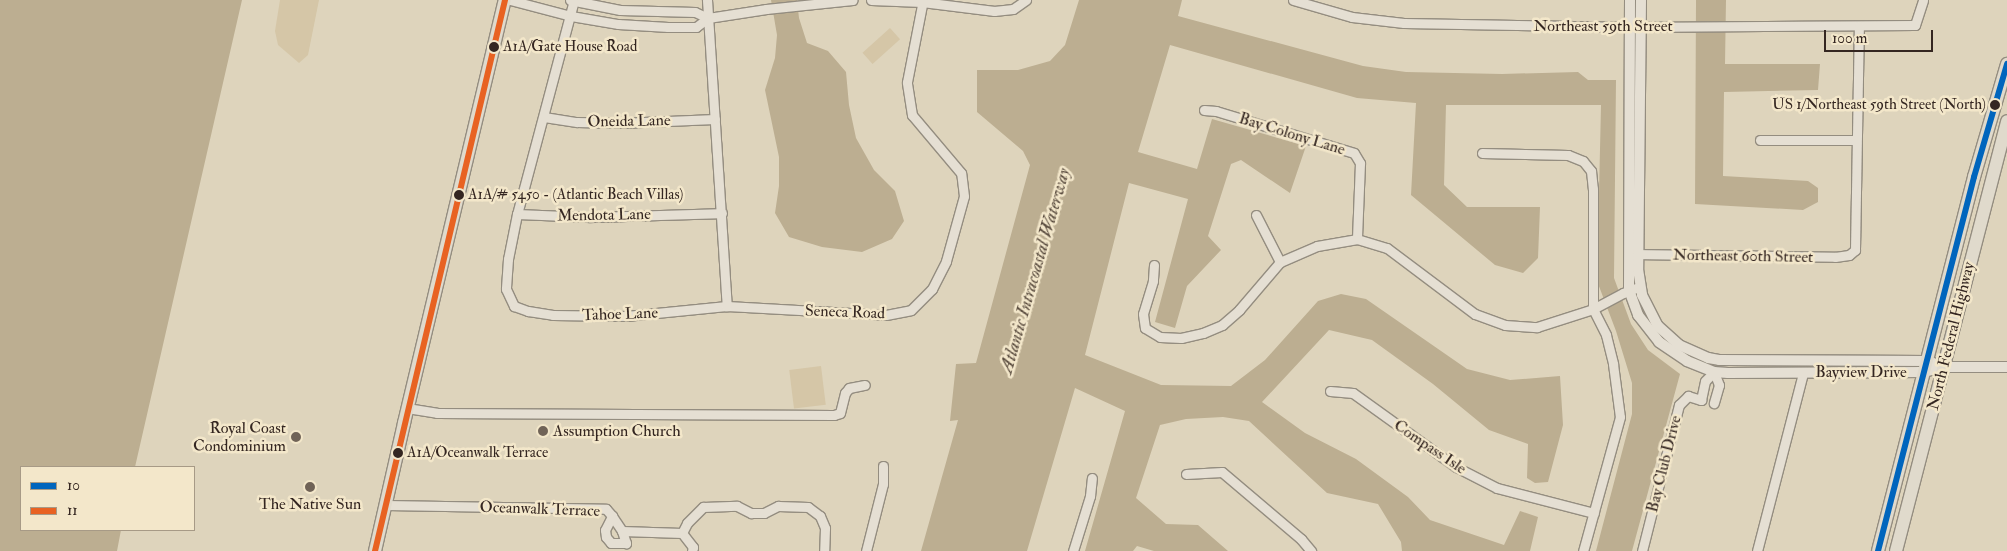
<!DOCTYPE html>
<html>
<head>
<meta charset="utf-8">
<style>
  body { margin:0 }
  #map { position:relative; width:2007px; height:551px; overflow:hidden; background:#ded4bc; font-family:"IM FELL Double Pica",serif }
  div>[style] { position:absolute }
  .green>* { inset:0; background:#d5c6a7; transform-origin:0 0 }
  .water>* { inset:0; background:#bcae91 }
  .roads { filter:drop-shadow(1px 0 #948d80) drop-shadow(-1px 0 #948d80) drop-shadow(0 1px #948d80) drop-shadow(0 -1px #948d80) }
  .minor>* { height:9px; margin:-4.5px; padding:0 4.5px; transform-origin:4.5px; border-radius:4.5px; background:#e5dfd3 }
  .tertiary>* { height:10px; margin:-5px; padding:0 5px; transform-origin:5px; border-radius:5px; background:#e5dfd3 }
  .primary>* { height:12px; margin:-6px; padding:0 6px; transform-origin:6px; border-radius:6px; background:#e0dacc }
  .bus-1>* { height:6px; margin:-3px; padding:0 3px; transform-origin:3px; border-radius:3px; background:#0065bd }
  .bus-2>* { height:6px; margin:-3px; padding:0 3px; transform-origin:3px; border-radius:3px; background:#e86222 }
  .dots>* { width:14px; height:14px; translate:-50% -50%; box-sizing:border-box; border:2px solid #f3e7ca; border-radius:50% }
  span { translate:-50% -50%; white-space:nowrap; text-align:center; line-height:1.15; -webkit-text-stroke:5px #f3e7ca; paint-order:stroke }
  .bus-label { font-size:15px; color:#342621 }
  .left { translate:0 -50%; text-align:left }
  .right { translate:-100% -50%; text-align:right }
  .street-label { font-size:16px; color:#342621 }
  .poi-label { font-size:16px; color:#342621 }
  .water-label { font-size:18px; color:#584a3d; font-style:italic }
  .legend { position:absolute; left:20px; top:466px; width:175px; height:65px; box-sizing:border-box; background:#f3e7ca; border:1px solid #a79a86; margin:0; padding:6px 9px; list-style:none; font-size:15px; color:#342621 }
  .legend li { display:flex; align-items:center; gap:10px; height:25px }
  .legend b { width:25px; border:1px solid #a79a86 }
  .scale { position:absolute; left:1824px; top:30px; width:109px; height:22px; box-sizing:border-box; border:2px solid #342621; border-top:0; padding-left:6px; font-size:15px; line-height:18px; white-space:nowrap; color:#342621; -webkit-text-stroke:4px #f3e7ca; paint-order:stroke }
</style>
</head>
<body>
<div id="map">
  <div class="green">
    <i style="clip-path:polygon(280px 0,319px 0,308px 55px,299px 63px,278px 45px,275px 31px)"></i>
    <i style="left:890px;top:28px;width:15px;height:37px;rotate:48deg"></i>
    <i style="left:821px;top:366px;width:39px;height:32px;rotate:83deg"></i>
  </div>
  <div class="water">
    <i style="clip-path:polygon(0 0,242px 0,135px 467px,21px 467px,21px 530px,121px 530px,117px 551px,0 551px)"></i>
    <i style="clip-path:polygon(771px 0,797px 0,799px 18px,807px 43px,828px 51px,846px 72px,849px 105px,856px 138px,874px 170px,895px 191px,904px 221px,892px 239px,862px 252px,822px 247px,789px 237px,775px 213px,779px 186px,779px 157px,765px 90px,775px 58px,777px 35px)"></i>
    <i style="clip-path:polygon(1079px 0,1182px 0,1178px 16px,1363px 66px,1406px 72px,1502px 74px,1578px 72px,1588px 80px,1616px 80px,1614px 278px,1631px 324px,1648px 350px,1680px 374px,1632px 551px,1596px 551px,1632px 414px,1632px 383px,1616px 331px,1597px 281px,1601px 105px,1446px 105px,1444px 185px,1467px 207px,1540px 207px,1538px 258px,1523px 273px,1495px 265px,1411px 195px,1416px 103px,1357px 98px,1170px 45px,1138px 152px,1197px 169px,1212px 119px,1306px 146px,1290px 193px,1241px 160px,1231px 164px,1208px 236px,1221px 250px,1187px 286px,1175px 328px,1155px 322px,1188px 199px,1129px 183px,1085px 355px,1161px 385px,1231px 386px,1265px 360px,1318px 301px,1341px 294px,1366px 299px,1467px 369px,1510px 380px,1560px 376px,1563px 425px,1548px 482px,1535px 483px,1527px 478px,1528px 444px,1489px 430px,1433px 384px,1372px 340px,1329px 330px,1262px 402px,1305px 433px,1356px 459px,1408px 497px,1430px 520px,1504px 545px,1520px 511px,1538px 517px,1530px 551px,1402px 551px,1401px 542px,1378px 504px,1327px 493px,1249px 421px,1223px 417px,1186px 419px,1160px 425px,1136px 498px,1166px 524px,1198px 525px,1228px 551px,1154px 551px,1137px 546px,1133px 551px,1085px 551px,1125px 411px,1075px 388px,1027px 551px,921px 551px,958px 420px,950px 421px,956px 364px,976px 363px,1030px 165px,1023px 151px,977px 112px,977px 70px,1018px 70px,1050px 61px,1065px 45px)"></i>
    <i style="clip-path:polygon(1696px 0,1726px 0,1725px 64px,1820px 64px,1818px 90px,1724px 92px,1723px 176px,1808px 181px,1818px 188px,1818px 202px,1803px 210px,1695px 204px)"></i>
  </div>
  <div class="roads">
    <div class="minor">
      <i style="left:510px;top:0;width:63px;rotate:14.7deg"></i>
      <i style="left:571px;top:16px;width:48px;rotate:9.7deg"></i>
      <i style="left:618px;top:24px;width:50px;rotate:3.4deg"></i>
      <i style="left:668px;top:27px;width:28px"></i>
      <i style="left:696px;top:27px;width:15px;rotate:-37deg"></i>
      <i style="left:708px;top:18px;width:59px;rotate:-8.8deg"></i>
      <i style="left:766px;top:9px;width:87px;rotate:-5.9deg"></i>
      <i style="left:570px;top:0;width:51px;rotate:11.3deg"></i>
      <i style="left:620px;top:10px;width:75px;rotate:1.5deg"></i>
      <i style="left:695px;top:12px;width:14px;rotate:25deg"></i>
      <i style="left:574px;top:0;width:221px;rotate:104.9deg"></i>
      <i style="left:517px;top:214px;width:46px;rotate:101.3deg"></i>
      <i style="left:508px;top:259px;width:30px;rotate:94deg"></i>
      <i style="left:506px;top:289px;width:19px;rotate:65deg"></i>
      <i style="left:514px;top:306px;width:15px;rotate:20deg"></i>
      <i style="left:528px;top:311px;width:25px;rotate:9deg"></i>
      <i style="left:553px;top:315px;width:73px;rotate:0.8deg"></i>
      <i style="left:626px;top:316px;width:101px;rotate:-5.7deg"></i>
      <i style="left:727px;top:306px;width:159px;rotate:3.2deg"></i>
      <i style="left:886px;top:315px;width:25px;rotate:-11deg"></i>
      <i style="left:911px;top:310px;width:30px;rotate:-45deg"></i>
      <i style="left:932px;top:289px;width:31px;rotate:-63deg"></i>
      <i style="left:946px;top:261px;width:67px;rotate:-74.5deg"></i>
      <i style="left:964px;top:196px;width:23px;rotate:-97deg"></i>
      <i style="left:961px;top:173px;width:76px;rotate:-130.2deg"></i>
      <i style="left:912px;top:115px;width:33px;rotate:-99deg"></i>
      <i style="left:907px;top:82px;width:84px;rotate:-79deg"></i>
      <i style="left:707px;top:0;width:307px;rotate:86.3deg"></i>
      <i style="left:871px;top:0;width:51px;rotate:2.2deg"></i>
      <i style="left:922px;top:2px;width:73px;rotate:7.1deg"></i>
      <i style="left:994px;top:11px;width:19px;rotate:-6deg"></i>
      <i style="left:1013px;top:9px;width:16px;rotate:-35deg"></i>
      <i style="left:1293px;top:0;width:61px;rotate:16.1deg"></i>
      <i style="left:1352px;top:17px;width:52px;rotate:6.6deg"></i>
      <i style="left:1404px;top:23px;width:226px;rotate:1deg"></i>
      <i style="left:1630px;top:27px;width:285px;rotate:-0.4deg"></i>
      <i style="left:1915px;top:25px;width:26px;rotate:-72deg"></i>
      <i style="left:1204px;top:110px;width:12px;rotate:5deg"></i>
      <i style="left:1216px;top:111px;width:144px;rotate:16.9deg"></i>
      <i style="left:1354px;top:153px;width:12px;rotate:59deg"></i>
      <i style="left:1360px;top:163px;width:76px;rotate:92.3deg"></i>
      <i style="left:544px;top:117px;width:33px;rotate:9deg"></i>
      <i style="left:577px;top:122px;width:43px;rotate:1.3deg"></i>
      <i style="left:620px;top:123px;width:95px;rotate:-2.4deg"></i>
      <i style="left:1760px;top:140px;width:96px"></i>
      <i style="left:1482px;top:153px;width:86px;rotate:1.3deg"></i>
      <i style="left:1568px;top:155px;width:16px;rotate:22deg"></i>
      <i style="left:1583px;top:161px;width:13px;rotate:51deg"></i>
      <i style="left:1591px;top:171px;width:18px;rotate:84deg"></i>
      <i style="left:1593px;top:189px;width:120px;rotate:90deg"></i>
      <i style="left:1593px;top:309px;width:29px;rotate:63deg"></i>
      <i style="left:1606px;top:335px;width:30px;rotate:76deg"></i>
      <i style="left:1613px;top:364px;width:53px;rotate:82.5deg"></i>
      <i style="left:1620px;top:417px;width:139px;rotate:105.4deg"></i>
      <i style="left:517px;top:214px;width:73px;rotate:2.4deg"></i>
      <i style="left:590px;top:217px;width:132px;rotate:-1.7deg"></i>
      <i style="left:1256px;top:215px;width:53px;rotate:62.9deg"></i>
      <i style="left:1632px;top:254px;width:203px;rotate:0.8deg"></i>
      <i style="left:1835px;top:257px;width:14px;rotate:-8deg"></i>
      <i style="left:1849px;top:255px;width:8px;rotate:-40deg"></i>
      <i style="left:1855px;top:250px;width:224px;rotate:-89deg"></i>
      <i style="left:1154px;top:265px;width:16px;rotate:94deg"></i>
      <i style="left:1153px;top:281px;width:34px;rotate:107deg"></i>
      <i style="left:1143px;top:314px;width:14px;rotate:82deg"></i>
      <i style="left:1145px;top:328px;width:17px;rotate:31deg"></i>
      <i style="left:1160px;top:337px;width:21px;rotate:3deg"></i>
      <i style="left:1181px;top:338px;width:23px;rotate:-13deg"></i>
      <i style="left:1203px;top:333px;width:21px;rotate:-23deg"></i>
      <i style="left:1222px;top:325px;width:23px;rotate:-41deg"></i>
      <i style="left:1239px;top:310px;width:63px;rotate:-49.5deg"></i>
      <i style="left:1280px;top:262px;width:40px;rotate:-23.4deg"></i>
      <i style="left:1317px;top:246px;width:41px;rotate:-9.9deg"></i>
      <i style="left:1357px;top:239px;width:31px;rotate:17deg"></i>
      <i style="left:1387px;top:248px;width:110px;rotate:36.9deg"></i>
      <i style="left:1475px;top:314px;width:32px;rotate:20deg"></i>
      <i style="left:1505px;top:325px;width:32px;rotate:4deg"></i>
      <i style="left:1537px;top:327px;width:59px;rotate:-17.8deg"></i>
      <i style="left:1593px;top:309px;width:34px;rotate:-28deg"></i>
      <i style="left:1623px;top:293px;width:17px;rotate:-21deg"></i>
      <i style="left:1330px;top:391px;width:23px;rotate:5deg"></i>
      <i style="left:1353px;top:393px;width:127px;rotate:35.7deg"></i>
      <i style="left:1456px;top:467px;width:46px;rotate:27.1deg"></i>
      <i style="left:1497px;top:488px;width:100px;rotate:14.5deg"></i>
      <i style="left:407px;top:408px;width:30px;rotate:9deg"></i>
      <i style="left:437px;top:413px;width:397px;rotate:0.3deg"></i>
      <i style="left:834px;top:415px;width:6px;rotate:-18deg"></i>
      <i style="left:840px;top:413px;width:21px;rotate:-76deg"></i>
      <i style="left:845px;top:393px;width:6px;rotate:-51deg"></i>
      <i style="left:849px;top:388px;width:16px;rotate:-11deg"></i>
      <i style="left:1186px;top:474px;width:36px;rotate:-3deg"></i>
      <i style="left:1222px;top:472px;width:104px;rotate:40.3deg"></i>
      <i style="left:1301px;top:539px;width:16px;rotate:50deg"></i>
      <i style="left:386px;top:505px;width:220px;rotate:1deg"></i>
      <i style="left:606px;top:509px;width:9px;rotate:49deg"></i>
      <i style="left:612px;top:516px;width:18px;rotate:56deg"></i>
      <i style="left:622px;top:531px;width:13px;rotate:72deg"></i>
      <i style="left:626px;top:543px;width:15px;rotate:180deg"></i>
      <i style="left:611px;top:543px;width:8px;rotate:-130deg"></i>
      <i style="left:606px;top:537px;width:7px;rotate:-98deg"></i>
      <i style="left:605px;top:530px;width:16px;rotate:-63deg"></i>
      <i style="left:622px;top:531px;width:60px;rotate:1.9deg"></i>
      <i style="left:682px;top:533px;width:11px;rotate:-63deg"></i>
      <i style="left:687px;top:523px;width:23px;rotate:-45deg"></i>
      <i style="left:703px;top:507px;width:34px;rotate:-2deg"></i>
      <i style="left:737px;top:506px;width:16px;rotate:27deg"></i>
      <i style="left:751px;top:513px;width:13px"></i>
      <i style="left:764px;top:513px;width:16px;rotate:-27deg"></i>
      <i style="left:778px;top:506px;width:30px;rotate:2deg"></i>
      <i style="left:808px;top:507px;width:15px;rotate:37deg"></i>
      <i style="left:820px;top:516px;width:13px;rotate:67deg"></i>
      <i style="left:825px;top:528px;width:23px;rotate:92deg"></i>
      <i style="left:682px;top:533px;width:18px;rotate:52deg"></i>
      <i style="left:693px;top:547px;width:4px;rotate:104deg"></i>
      <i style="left:866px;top:551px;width:69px;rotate:-75.8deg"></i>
      <i style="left:883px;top:484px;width:18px;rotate:-90deg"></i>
      <i style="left:1073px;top:551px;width:58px;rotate:-72.8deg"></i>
      <i style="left:1090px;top:496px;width:18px;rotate:-84deg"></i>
      <i style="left:1642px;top:551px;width:151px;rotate:-75.8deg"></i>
      <i style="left:1679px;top:405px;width:13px;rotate:-45deg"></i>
      <i style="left:1688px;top:396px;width:14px;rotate:17deg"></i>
      <i style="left:1701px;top:400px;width:19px;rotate:-78deg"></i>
      <i style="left:1705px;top:381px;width:13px;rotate:-45deg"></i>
      <i style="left:1714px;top:372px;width:14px;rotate:69deg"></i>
      <i style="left:1719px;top:385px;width:19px;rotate:106deg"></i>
      <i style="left:1757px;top:551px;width:184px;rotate:-75.5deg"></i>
    </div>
    <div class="tertiary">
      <i style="left:1630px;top:0;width:290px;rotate:90.2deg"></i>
      <i style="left:1629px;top:290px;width:27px;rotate:70deg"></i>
      <i style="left:1638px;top:315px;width:34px;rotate:52deg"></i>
      <i style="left:1659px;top:342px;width:34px;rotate:34deg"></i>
      <i style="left:1687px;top:361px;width:29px;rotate:22deg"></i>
      <i style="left:1714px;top:372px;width:14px;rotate:4deg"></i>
      <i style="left:1728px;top:373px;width:196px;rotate:-0.3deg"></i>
      <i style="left:1924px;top:372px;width:20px;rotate:-15deg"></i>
      <i style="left:1943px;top:367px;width:64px"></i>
      <i style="left:1641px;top:0;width:269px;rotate:90.6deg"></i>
      <i style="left:1638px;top:269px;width:26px;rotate:81deg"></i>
      <i style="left:1642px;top:295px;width:35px;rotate:63deg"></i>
      <i style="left:1658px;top:326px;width:28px;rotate:42deg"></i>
      <i style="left:1679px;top:345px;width:32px;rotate:24deg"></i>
      <i style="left:1708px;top:358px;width:11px;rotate:10deg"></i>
      <i style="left:1719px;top:360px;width:208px;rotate:0.3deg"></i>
      <i style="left:1927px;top:361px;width:6px;rotate:18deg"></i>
    </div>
    <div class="primary">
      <i style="left:375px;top:551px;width:131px;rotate:-77.2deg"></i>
      <i style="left:404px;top:423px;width:435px;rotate:-76.6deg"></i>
      <i style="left:1878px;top:551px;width:386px;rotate:-75.6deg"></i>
      <i style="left:1974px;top:177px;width:118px;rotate:-73.7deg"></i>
      <i style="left:1896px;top:551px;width:444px;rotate:-75.5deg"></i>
    </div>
  </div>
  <div class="bus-1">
    <i style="left:1878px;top:551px;width:386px;rotate:-75.6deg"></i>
    <i style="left:1974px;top:177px;width:118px;rotate:-73.7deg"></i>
  </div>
  <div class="bus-2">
    <i style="left:375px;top:551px;width:566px;rotate:-76.72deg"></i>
  </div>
  <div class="dots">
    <i style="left:494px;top:47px;background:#342621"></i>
    <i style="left:1995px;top:105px;background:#342621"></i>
    <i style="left:459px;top:195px;background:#342621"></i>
    <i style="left:543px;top:431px;background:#706357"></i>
    <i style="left:296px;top:437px;background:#706357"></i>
    <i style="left:398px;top:453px;background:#342621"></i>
    <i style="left:310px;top:487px;background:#706357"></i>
  </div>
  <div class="bus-label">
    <span class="left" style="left:503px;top:47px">A1A/Gate House Road</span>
    <span class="right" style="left:1986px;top:105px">US 1/Northeast 59th Street (North)</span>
    <span class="left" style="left:468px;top:195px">A1A/# 5450 - (Atlantic Beach Villas)</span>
    <span class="left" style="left:407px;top:453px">A1A/Oceanwalk Terrace</span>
  </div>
  <div class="street-label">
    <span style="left:1603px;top:26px">Northeast 59th Street</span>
    <span style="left:629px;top:121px;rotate:-1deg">Oneida Lane</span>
    <span style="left:1292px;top:134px;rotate:17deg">Bay Colony Lane</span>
    <span style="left:604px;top:215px;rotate:-1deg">Mendota Lane</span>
    <span style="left:1743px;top:256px;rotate:1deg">Northeast 60th Street</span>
    <span style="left:845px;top:312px;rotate:2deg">Seneca Road</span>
    <span style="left:620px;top:314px;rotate:-2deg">Tahoe Lane</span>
    <span style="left:1951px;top:336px;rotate:-76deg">North Federal Highway</span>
    <span style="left:1861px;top:372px">Bayview Drive</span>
    <span style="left:1430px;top:447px;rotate:34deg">Compass Isle</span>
    <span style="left:1664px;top:464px;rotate:-76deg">Bay Club Drive</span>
    <span style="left:540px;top:509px;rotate:2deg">Oceanwalk Terrace</span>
  </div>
  <div class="poi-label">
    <span class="right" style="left:286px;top:437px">Royal Coast<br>Condominium</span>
    <span class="left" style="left:553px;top:431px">Assumption Church</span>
    <span style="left:310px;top:504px">The Native Sun</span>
  </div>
  <div class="water-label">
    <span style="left:1036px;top:271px;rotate:-74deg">Atlantic Intracoastal Waterway</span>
  </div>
  <ul class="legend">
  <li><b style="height:6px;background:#0065bd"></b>10</li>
  <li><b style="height:6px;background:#e86222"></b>11</li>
  </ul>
  <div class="scale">100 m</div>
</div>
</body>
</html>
